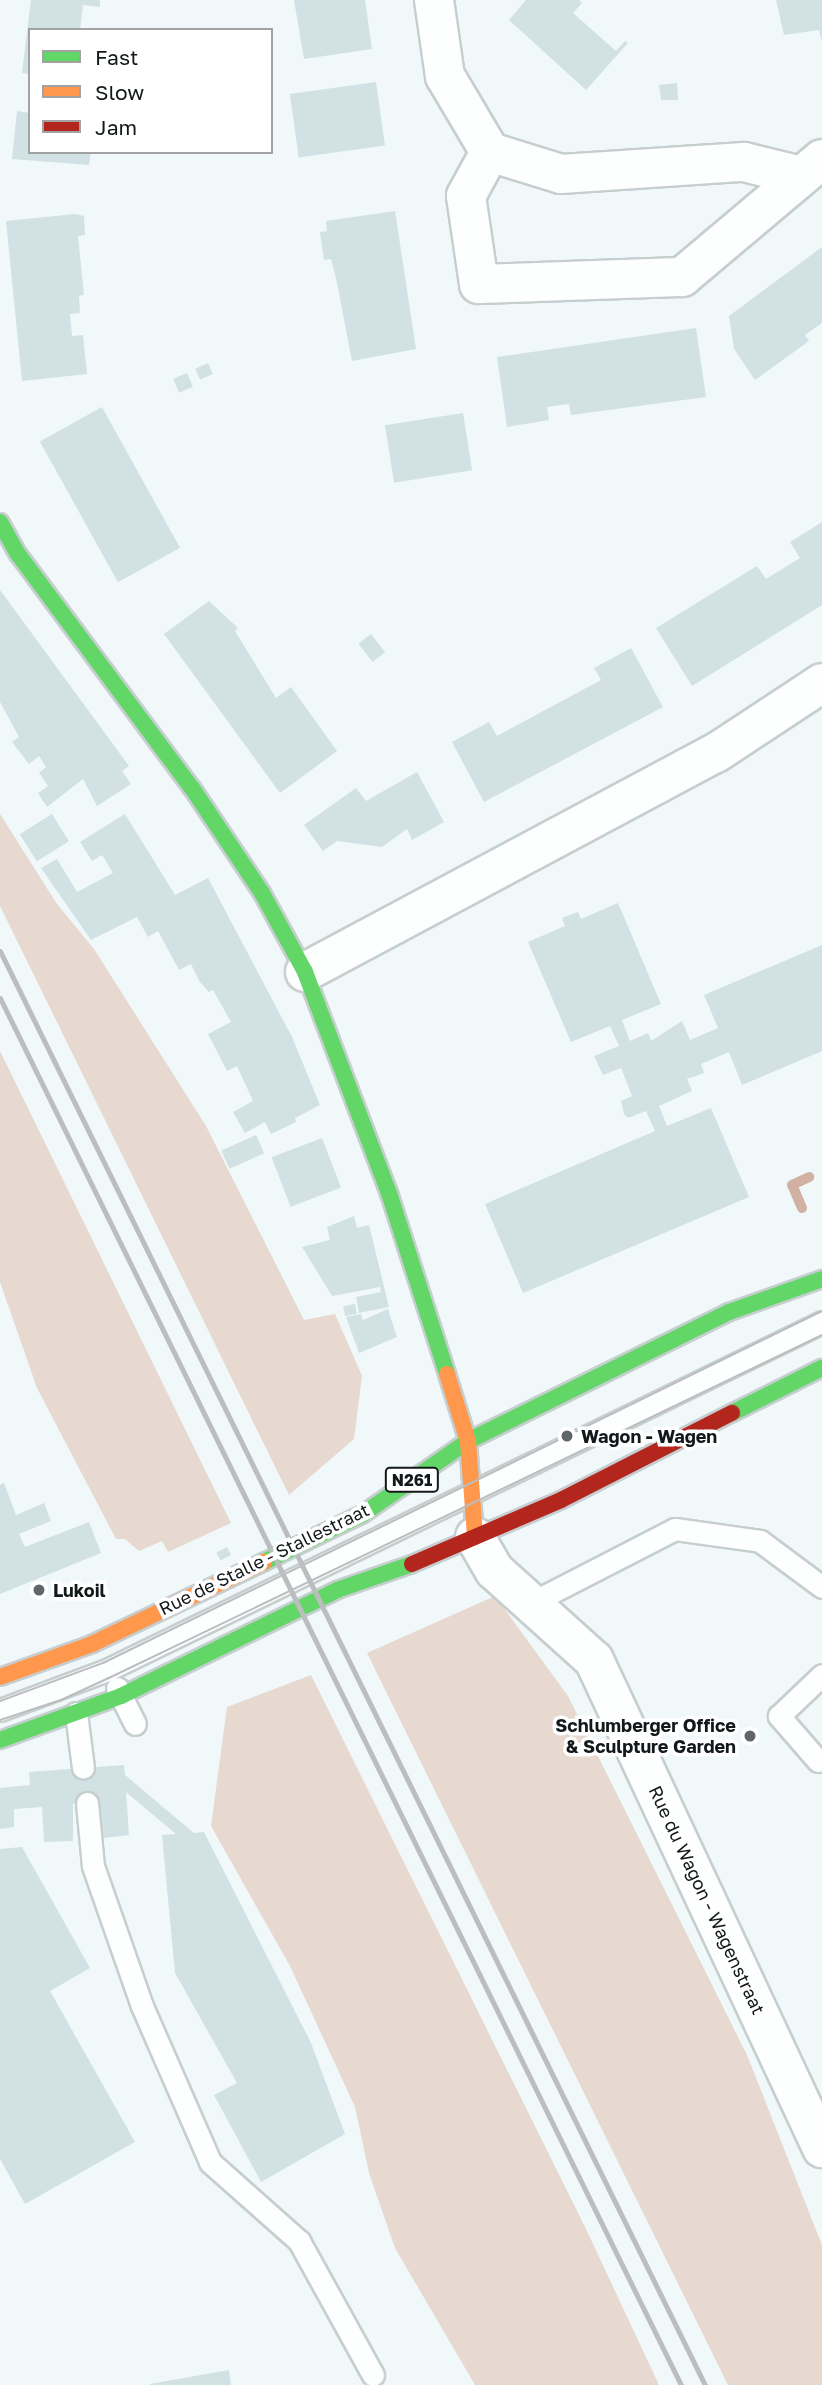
<!DOCTYPE html>
<html>
<head>
<meta charset="utf-8">
<style>
  body { margin:0 }
  #map { position:relative; width:822px; height:2385px; overflow:hidden; background:#f0f8fa; font-family:"Golos Text",sans-serif }
  div>[style] { position:absolute }
  .green>* { inset:0; background:#e7d8d0 }
  .stream>* { height:10px; margin:-5px; padding:0 5px; transform-origin:5px; border-radius:5px; background:#d0b1a2 }
  .building>* { inset:0; background:#d1e1e4; transform-origin:0 0 }
  .roads { filter:drop-shadow(2px 0 #c7cecf) drop-shadow(-2px 0 #c7cecf) drop-shadow(0 2px #c7cecf) drop-shadow(0 -2px #c7cecf) }
  .lane>* { height:21px; margin:-10.5px; padding:0 10.5px; transform-origin:10.5px; border-radius:10.5px; background:#fdfefe }
  .street>* { height:38px; margin:-19px; padding:0 19px; transform-origin:19px; border-radius:19px; background:#fdfefe }
  .fast>* { height:16px; margin:-8px; padding:0 8px; transform-origin:8px; border-radius:8px; background:#63d668 }
  .slow>* { height:16px; margin:-8px; padding:0 8px; transform-origin:8px; border-radius:8px; background:#ff974d }
  .jam>* { height:16px; margin:-8px; padding:0 8px; transform-origin:8px; border-radius:8px; background:#b3261e }
  .tram>* { height:2px; margin:-1px; padding:0 1px; transform-origin:1px; border-radius:1px; background:#bbbdbe }
  .rail>* { height:5px; margin:-2.5px; padding:0 2.5px; transform-origin:2.5px; border-radius:2.5px; background:#bbbdbe }
  .dots>* { width:19px; height:19px; translate:-50% -50%; box-sizing:border-box; border:4px solid #fff; border-radius:50% }
  span { translate:-50% -50%; white-space:nowrap; text-align:center; line-height:1.15; -webkit-text-stroke:7px #fff; paint-order:stroke }
  .shield-label span { padding:2px 5px; background:#fff; border:2px solid; border-radius:5px; -webkit-text-stroke-width:0 }
  .shield-label { font-size:16px; color:#13181a; font-weight:700 }
  .poi-label { font-size:18px; color:#13181a; font-weight:700 }
  .left { translate:0 -50%; text-align:left }
  .right { translate:-100% -50%; text-align:right }
  .street-label { font-size:18px; color:#13181a }
  .legend { position:absolute; left:28px; top:28px; width:245px; height:126px; box-sizing:border-box; background:#fff; border:2px solid #a1a3a3; margin:0; padding:9px 12px; list-style:none; font-size:21px; color:#13181a }
  .legend li { display:flex; align-items:center; gap:14px; height:35px }
  .legend b { width:35px; border:2px solid #a1a3a3 }
</style>
</head>
<body>
<div id="map">
  <div class="green">
    <i style="clip-path:polygon(0 814px,57px 904px,94px 949px,206px 1126px,304px 1320px,335px 1314px,362px 1376px,354px 1439px,289px 1495px,0 906px)"></i>
    <i style="clip-path:polygon(0 1051px,231px 1523px,168px 1552px,162px 1541px,139px 1551px,125px 1539px,116px 1539px,37px 1388px,0 1282px)"></i>
    <i style="clip-path:polygon(495px 1596px,568px 1696px,747px 2055px,822px 2245px,822px 2385px,728px 2385px,367px 1653px)"></i>
    <i style="clip-path:polygon(311px 1675px,586px 2229px,659px 2385px,475px 2385px,395px 2248px,369px 2173px,355px 2107px,290px 1966px,211px 1826px,227px 1707px)"></i>
  </div>
  <div class="stream">
    <i style="left:802px;top:1208px;width:25px;rotate:-113deg"></i>
    <i style="left:792px;top:1185px;width:19px;rotate:-25deg"></i>
  </div>
  <div class="building">
    <i style="clip-path:polygon(31px 0,100px 0,100px 7px,83px 5px,80px 30px,30px 30px,30px 74px,22px 73px)"></i>
    <i style="clip-path:polygon(294px 0,365px 0,372px 49px,304px 59px)"></i>
    <i style="clip-path:polygon(526px 0,579px 0,582px 3px,573px 13px,616px 51px,625px 41px,628px 43px,586px 90px,509px 20px)"></i>
    <i style="clip-path:polygon(776px 0,822px 0,822px 43px,819px 30px,784px 35px)"></i>
    <i style="left:376px;top:82px;width:64px;height:87px;rotate:82deg"></i>
    <i style="clip-path:polygon(677px 83px,678px 100px,661px 100px,659px 85px)"></i>
    <i style="clip-path:polygon(17px 111px,30px 113px,30px 152px,91px 152px,89px 165px,12px 159px)"></i>
    <i style="clip-path:polygon(395px 211px,416px 349px,352px 361px,336px 278px,331px 259px,324px 260px,320px 232px,327px 231px,326px 221px)"></i>
    <i style="clip-path:polygon(75px 214px,84px 216px,85px 235px,78px 236px,84px 295px,79px 296px,80px 313px,70px 314px,72px 336px,83px 335px,87px 374px,22px 381px,6px 221px)"></i>
    <i style="clip-path:polygon(822px 247px,822px 323px,805px 335px,809px 341px,755px 380px,734px 349px,729px 316px)"></i>
    <i style="clip-path:polygon(696px 328px,706px 397px,571px 415px,569px 404px,547px 407px,549px 420px,507px 427px,497px 357px)"></i>
    <i style="left:208px;top:363px;width:12px;height:14px;rotate:66deg"></i>
    <i style="left:187px;top:373px;width:15px;height:15px;rotate:67deg"></i>
    <i style="left:102px;top:407px;width:161px;height:71px;rotate:61deg"></i>
    <i style="left:463px;top:413px;width:58px;height:79px;rotate:81deg"></i>
    <i style="clip-path:polygon(822px 522px,822px 605px,692px 686px,656px 628px,757px 566px,766px 579px,800px 558px,790px 542px)"></i>
    <i style="clip-path:polygon(0 590px,129px 766px,122px 771px,131px 784px,97px 806px,83px 779px,47px 807px,38px 793px,48px 786px,39px 773px,46px 767px,39px 756px,29px 764px,12px 742px,19px 737px,0 702px)"></i>
    <i style="clip-path:polygon(209px 601px,238px 628px,235px 631px,276px 698px,291px 687px,337px 751px,280px 793px,164px 634px)"></i>
    <i style="left:371px;top:634px;width:23px;height:16px;rotate:52deg"></i>
    <i style="clip-path:polygon(631px 648px,663px 707px,484px 802px,452px 742px,489px 722px,497px 736px,601px 680px,594px 668px)"></i>
    <i style="clip-path:polygon(417px 772px,444px 822px,412px 840px,407px 829px,382px 847px,337px 841px,323px 851px,304px 825px,356px 788px,366px 801px)"></i>
    <i style="left:52px;top:814px;width:32px;height:38px;rotate:58deg"></i>
    <i style="clip-path:polygon(125px 814px,175px 895px,208px 878px,292px 1037px,320px 1105px,295px 1118px,296px 1122px,271px 1134px,265px 1122px,245px 1133px,233px 1112px,253px 1101px,237px 1066px,227px 1071px,208px 1034px,231px 1022px,213px 990px,209px 992px,200px 982px,191px 964px,179px 970px,158px 931px,148px 937px,137px 917px,91px 940px,41px 868px,57px 859px,77px 892px,113px 873px,102px 855px,92px 861px,80px 842px)"></i>
    <i style="clip-path:polygon(618px 903px,661px 1004px,622px 1020px,630px 1041px,648px 1033px,651px 1041px,682px 1021px,690px 1040px,718px 1028px,704px 995px,822px 945px,822px 1051px,742px 1085px,729px 1052px,701px 1064px,704px 1073px,687px 1079px,692px 1091px,659px 1106px,667px 1126px,711px 1108px,749px 1197px,523px 1293px,485px 1204px,655px 1131px,646px 1111px,628px 1118px,624px 1114px,621px 1101px,632px 1096px,621px 1068px,603px 1075px,594px 1056px,619px 1046px,610px 1026px,571px 1042px,528px 942px,565px 926px,562px 918px,578px 912px,581px 919px)"></i>
    <i style="left:256px;top:1135px;width:20px;height:38px;rotate:66deg"></i>
    <i style="left:322px;top:1138px;width:53px;height:54px;rotate:69deg"></i>
    <i style="clip-path:polygon(354px 1216px,357px 1228px,369px 1225px,389px 1307px,359px 1313px,356px 1297px,381px 1292px,380px 1287px,332px 1296px,302px 1247px,330px 1240px,327px 1227px)"></i>
    <i style="left:355px;top:1304px;width:10px;height:12px;rotate:79deg"></i>
    <i style="clip-path:polygon(388px 1309px,397px 1337px,359px 1353px,346px 1317px,361px 1314px,363px 1320px)"></i>
    <i style="clip-path:polygon(4px 1483px,16px 1515px,44px 1503px,51px 1521px,19px 1534px,25px 1547px,89px 1522px,101px 1553px,0 1594px,0 1485px)"></i>
    <i style="left:227px;top:1547px;width:9px;height:12px;rotate:63deg"></i>
    <i style="clip-path:polygon(124px 1765px,125px 1775px,194px 1833px,204px 1832px,311px 2043px,345px 2134px,261px 2182px,214px 2095px,237px 2083px,175px 1973px,162px 1835px,176px 1834px,126px 1792px,129px 1835px,103px 1838px,100px 1802px,73px 1804px,73px 1841px,44px 1842px,42px 1807px,14px 1809px,14px 1827px,0 1829px,0 1788px,30px 1785px,29px 1772px)"></i>
    <i style="clip-path:polygon(22px 1847px,90px 1968px,50px 1991px,135px 2142px,25px 2204px,0 2159px,0 1849px)"></i>
    <i style="clip-path:polygon(229px 2370px,231px 2385px,150px 2385px,150px 2384px)"></i>
  </div>
  <div class="roads">
    <div class="lane">
      <i style="left:531px;top:1603px;width:162px;rotate:-27.2deg"></i>
      <i style="left:675px;top:1529px;width:86px;rotate:8deg"></i>
      <i style="left:760px;top:1541px;width:77px;rotate:36.6deg"></i>
      <i style="left:117px;top:1688px;width:40px;rotate:63.4deg"></i>
      <i style="left:0;top:1710px;width:114px;rotate:-20.5deg"></i>
      <i style="left:107px;top:1670px;width:795px;rotate:-25.95deg"></i>
      <i style="left:76px;top:1713px;width:55px;rotate:82.7deg"></i>
      <i style="left:818px;top:1761px;width:60px;rotate:-130.9deg"></i>
      <i style="left:779px;top:1716px;width:59px;rotate:-43.6deg"></i>
      <i style="left:87px;top:1803px;width:63px;rotate:84.6deg"></i>
      <i style="left:93px;top:1866px;width:148px;rotate:70.7deg"></i>
      <i style="left:142px;top:2006px;width:170px;rotate:66.4deg"></i>
      <i style="left:210px;top:2162px;width:119px;rotate:41.6deg"></i>
      <i style="left:299px;top:2241px;width:153px;rotate:61.1deg"></i>
    </div>
    <div class="street">
      <i style="left:434px;top:0;width:77px;rotate:81.8deg"></i>
      <i style="left:445px;top:76px;width:88px;rotate:59.4deg"></i>
      <i style="left:490px;top:152px;width:50px;rotate:118.6deg"></i>
      <i style="left:466px;top:196px;width:89px;rotate:81.6deg"></i>
      <i style="left:479px;top:284px;width:203px;rotate:-2deg"></i>
      <i style="left:682px;top:277px;width:183px;rotate:-40.1deg"></i>
      <i style="left:490px;top:152px;width:74px;rotate:17.2deg"></i>
      <i style="left:561px;top:174px;width:183px;rotate:-3.8deg"></i>
      <i style="left:744px;top:162px;width:59px;rotate:13.8deg"></i>
      <i style="left:305px;top:972px;width:466px;rotate:-28.1deg"></i>
      <i style="left:716px;top:753px;width:127px;rotate:-33.4deg"></i>
      <i style="left:475px;top:1537px;width:39px;rotate:60deg"></i>
      <i style="left:495px;top:1571px;width:133px;rotate:42deg"></i>
      <i style="left:594px;top:1660px;width:539px;rotate:64.96deg"></i>
    </div>
    <div class="fast">
      <i style="left:0;top:522px;width:37px;rotate:61deg"></i>
      <i style="left:18px;top:554px;width:292px;rotate:53.4deg"></i>
      <i style="left:192px;top:788px;width:126px;rotate:56.3deg"></i>
      <i style="left:262px;top:893px;width:90px;rotate:61.4deg"></i>
      <i style="left:305px;top:972px;width:236px;rotate:69.2deg"></i>
      <i style="left:389px;top:1193px;width:190px;rotate:72.2deg"></i>
      <i style="left:732px;top:1413px;width:101px;rotate:-26.6deg"></i>
      <i style="left:264px;top:1562px;width:110px;rotate:-25.9deg"></i>
      <i style="left:363px;top:1514px;width:128px;rotate:-34.8deg"></i>
      <i style="left:468px;top:1441px;width:291px;rotate:-26.3deg"></i>
      <i style="left:729px;top:1312px;width:99px;rotate:-19.5deg"></i>
      <i style="left:0;top:1740px;width:129px;rotate:-20deg"></i>
      <i style="left:121px;top:1696px;width:241px;rotate:-26.1deg"></i>
      <i style="left:337px;top:1590px;width:79px;rotate:-19.1deg"></i>
    </div>
    <div class="slow">
      <i style="left:447px;top:1374px;width:70px;rotate:72.6deg"></i>
      <i style="left:468px;top:1441px;width:96px;rotate:85.8deg"></i>
      <i style="left:0;top:1677px;width:98px;rotate:-19.7deg"></i>
      <i style="left:92px;top:1644px;width:191px;rotate:-25.5deg"></i>
    </div>
    <div class="jam">
      <i style="left:412px;top:1564px;width:162px;rotate:-23.2deg"></i>
      <i style="left:561px;top:1500px;width:192px;rotate:-27deg"></i>
    </div>
  </div>
  <div class="tram">
    <i style="left:0;top:1701px;width:110px;rotate:-20.3deg"></i>
    <i style="left:103px;top:1663px;width:801px;rotate:-26.08deg"></i>
    <i style="left:0;top:1720px;width:64px;rotate:-18.2deg"></i>
    <i style="left:61px;top:1700px;width:55px;rotate:-24.7deg"></i>
    <i style="left:111px;top:1677px;width:789px;rotate:-25.69deg"></i>
  </div>
  <div class="rail">
    <i style="left:0;top:951px;width:1598px;rotate:63.82deg"></i>
    <i style="left:0;top:998px;width:1545px;rotate:63.85deg"></i>
  </div>
  <div class="dots">
    <i style="left:567px;top:1436px;background:#606668"></i>
    <i style="left:39px;top:1590px;background:#606668"></i>
    <i style="left:750px;top:1736px;background:#606668"></i>
  </div>
  <div class="shield-label">
    <span style="left:412px;top:1480px">N261</span>
  </div>
  <div class="poi-label">
    <span class="left" style="left:581px;top:1436px">Wagon - Wagen</span>
    <span class="left" style="left:53px;top:1590px">Lukoil</span>
    <span class="right" style="left:736px;top:1736px">Schlumberger Office<br>&amp; Sculpture Garden</span>
  </div>
  <div class="street-label">
    <span style="left:264px;top:1559px;rotate:-26deg">Rue de Stalle - Stallestraat</span>
    <span style="left:707px;top:1900px;rotate:65deg">Rue du Wagon - Wagenstraat</span>
  </div>
  <ul class="legend">
  <li><b style="height:9px;background:#63d668"></b>Fast</li>
  <li><b style="height:9px;background:#ff974d"></b>Slow</li>
  <li><b style="height:9px;background:#b3261e"></b>Jam</li>
  </ul>
</div>
</body>
</html>
